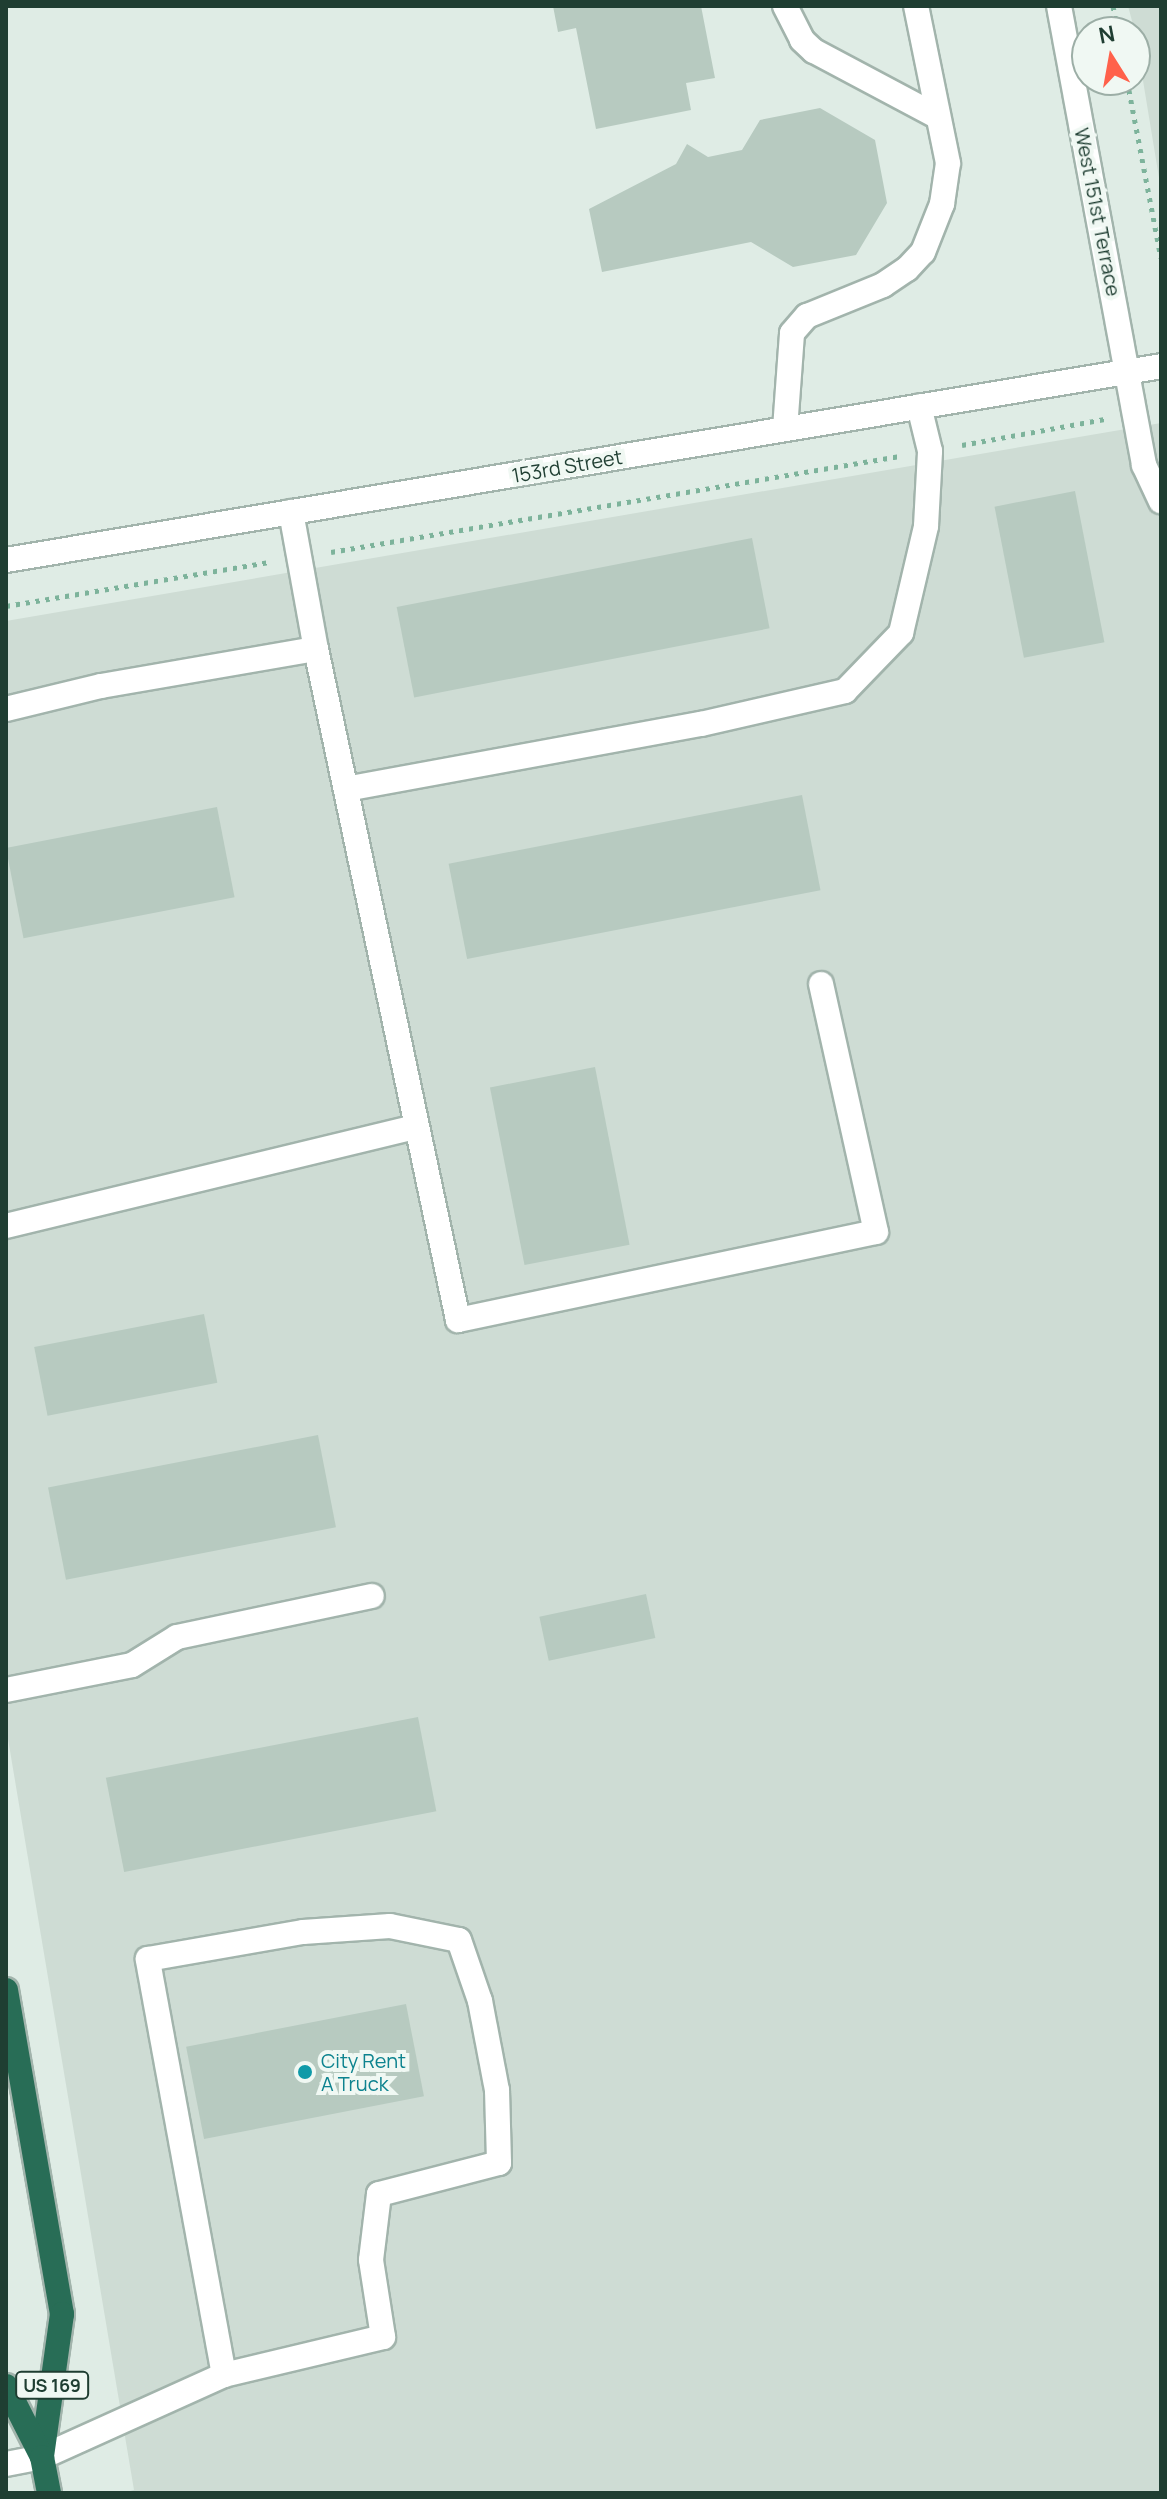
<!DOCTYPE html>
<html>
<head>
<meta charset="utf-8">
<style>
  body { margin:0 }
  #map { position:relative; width:1167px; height:2499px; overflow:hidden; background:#dfece5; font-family:Manrope,sans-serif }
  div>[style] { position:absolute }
  .built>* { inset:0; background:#cedcd4 }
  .building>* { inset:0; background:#b7cac0; transform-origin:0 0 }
  .path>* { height:5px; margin-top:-2.5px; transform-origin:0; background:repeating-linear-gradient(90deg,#7db39b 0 4px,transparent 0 10px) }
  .roads { filter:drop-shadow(2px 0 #a2b4ac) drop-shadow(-2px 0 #a2b4ac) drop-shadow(0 2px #a2b4ac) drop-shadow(0 -2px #a2b4ac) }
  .minor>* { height:24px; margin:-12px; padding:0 12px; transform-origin:12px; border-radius:12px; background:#fff }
  .highway>* { height:24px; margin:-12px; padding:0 12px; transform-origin:12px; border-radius:12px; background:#286d56 }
  .dots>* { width:22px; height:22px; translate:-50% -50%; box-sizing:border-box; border:4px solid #f0f8f3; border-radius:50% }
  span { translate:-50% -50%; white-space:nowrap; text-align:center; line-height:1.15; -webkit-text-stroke:8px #f0f8f3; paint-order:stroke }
  .shield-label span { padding:2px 6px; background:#f0f8f3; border:2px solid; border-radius:6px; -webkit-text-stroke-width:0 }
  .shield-label { font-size:18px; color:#1f3e32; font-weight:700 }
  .street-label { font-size:20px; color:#1f3e32 }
  .culture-label { font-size:20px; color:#0d838f }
  .left { translate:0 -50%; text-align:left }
  .frame { position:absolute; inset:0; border:8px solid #1f3e32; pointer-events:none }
  .north { position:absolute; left:1071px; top:16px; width:80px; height:80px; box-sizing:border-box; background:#f0f8f3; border:2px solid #9caea6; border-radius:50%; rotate:349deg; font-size:22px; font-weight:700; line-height:32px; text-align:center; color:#1f3e32 }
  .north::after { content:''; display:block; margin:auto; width:28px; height:36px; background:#ff614b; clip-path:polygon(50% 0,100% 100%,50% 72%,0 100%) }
</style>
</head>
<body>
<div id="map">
  <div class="built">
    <i style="clip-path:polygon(1128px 6px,1161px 6px,1161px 190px,1135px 32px)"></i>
    <i style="clip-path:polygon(1161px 423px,1161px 2493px,122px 2493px,134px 2490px,6px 1727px,6px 621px)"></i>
  </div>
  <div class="building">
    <i style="clip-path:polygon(553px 6px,701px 6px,715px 78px,686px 83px,691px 110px,596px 129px,576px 28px,558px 32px)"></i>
    <i style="clip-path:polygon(820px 108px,875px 140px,887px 203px,856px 255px,793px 267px,751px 242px,602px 272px,589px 209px,676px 164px,687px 144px,708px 157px,742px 150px,760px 120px)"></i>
    <i style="left:1075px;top:491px;width:154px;height:82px;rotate:79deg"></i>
    <i style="left:752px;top:538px;width:92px;height:362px;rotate:79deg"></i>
    <i style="left:802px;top:795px;width:97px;height:360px;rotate:79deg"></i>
    <i style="left:217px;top:807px;width:92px;height:215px;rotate:79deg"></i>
    <i style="left:595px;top:1067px;width:181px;height:107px;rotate:79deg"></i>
    <i style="left:204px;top:1314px;width:70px;height:173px;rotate:79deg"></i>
    <i style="left:318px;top:1435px;width:94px;height:275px;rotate:79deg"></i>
    <i style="left:646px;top:1594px;width:45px;height:109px;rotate:78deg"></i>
    <i style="left:418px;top:1717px;width:96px;height:318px;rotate:79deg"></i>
    <i style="left:406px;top:2004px;width:94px;height:224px;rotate:79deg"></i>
  </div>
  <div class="path">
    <i style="left:1113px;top:6px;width:26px;rotate:79deg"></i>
    <i style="left:1127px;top:80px;width:181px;rotate:79.2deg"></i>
    <i style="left:962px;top:445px;width:145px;rotate:-10.3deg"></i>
    <i style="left:331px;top:552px;width:577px;rotate:-9.58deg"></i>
    <i style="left:6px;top:606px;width:267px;rotate:-9.5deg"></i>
  </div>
  <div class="roads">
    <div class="minor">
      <i style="left:785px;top:6px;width:38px;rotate:63deg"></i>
      <i style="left:802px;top:40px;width:16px;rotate:43deg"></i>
      <i style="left:814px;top:51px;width:140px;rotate:28deg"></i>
      <i style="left:1059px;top:6px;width:467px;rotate:79.5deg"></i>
      <i style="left:1144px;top:465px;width:40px;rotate:65deg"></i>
      <i style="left:785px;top:429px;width:96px;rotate:-85.8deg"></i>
      <i style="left:792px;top:333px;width:23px;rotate:-49deg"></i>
      <i style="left:807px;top:316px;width:82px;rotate:-22.2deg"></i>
      <i style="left:883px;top:285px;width:29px;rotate:-34deg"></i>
      <i style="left:907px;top:269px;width:23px;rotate:-47deg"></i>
      <i style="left:923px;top:252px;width:52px;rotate:-68.4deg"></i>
      <i style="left:942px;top:204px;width:41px;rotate:-81.7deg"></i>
      <i style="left:948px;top:163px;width:160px;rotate:-101.5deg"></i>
      <i style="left:291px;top:512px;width:139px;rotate:79.7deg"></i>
      <i style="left:6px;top:560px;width:1171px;rotate:-9.53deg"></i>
      <i style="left:6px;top:709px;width:98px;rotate:-13.6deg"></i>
      <i style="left:101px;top:686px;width:218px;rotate:-9.8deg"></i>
      <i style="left:316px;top:649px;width:686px;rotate:78.05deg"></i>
      <i style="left:458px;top:1320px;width:427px;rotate:-11.9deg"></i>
      <i style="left:876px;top:1232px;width:254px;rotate:-102.5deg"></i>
      <i style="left:346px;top:789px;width:361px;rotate:-10.4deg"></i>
      <i style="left:701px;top:724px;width:148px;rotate:-12.9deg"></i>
      <i style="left:845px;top:691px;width:81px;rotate:-46deg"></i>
      <i style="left:901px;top:633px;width:110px;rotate:-76.8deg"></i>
      <i style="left:926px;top:526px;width:75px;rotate:-86.9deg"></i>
      <i style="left:930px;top:451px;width:46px;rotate:-103.7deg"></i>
      <i style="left:6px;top:1226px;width:420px;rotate:-13.6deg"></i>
      <i style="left:6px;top:1690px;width:128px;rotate:-11.2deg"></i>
      <i style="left:132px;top:1665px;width:53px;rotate:-31.9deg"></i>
      <i style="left:177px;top:1637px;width:199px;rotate:-11.9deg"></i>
      <i style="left:6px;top:2464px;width:37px;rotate:-11deg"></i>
      <i style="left:42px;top:2457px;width:200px;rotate:-24.3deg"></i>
      <i style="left:224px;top:2375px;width:423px;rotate:-100.4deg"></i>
      <i style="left:148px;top:1959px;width:157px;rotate:-9.9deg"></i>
      <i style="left:303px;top:1932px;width:87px;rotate:-3.9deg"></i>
      <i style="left:390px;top:1926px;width:70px;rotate:11.5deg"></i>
      <i style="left:459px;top:1940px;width:65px;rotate:71deg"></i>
      <i style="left:480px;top:2001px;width:91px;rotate:79.2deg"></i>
      <i style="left:497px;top:2090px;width:73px;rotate:88.4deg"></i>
      <i style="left:499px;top:2163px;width:124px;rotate:165.5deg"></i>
      <i style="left:379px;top:2194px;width:66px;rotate:96.9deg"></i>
      <i style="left:371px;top:2260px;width:78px;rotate:81.1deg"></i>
      <i style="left:383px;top:2337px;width:163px;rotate:166.6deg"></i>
    </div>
    <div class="highway">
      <i style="left:6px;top:1990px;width:329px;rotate:80.2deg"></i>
      <i style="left:62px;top:2314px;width:144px;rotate:98deg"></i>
      <i style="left:6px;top:2386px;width:80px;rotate:63.1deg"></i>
      <i style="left:42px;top:2457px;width:37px;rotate:79deg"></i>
    </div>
  </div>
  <div class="dots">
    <i style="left:305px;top:2072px;background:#0f9aa8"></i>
  </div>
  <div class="shield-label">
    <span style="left:52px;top:2385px">US 169</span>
  </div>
  <div class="street-label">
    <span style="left:1098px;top:212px;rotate:79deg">West 151st Terrace</span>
    <span style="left:567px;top:466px;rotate:-10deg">153rd Street</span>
  </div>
  <div class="culture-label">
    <span class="left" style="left:321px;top:2072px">City Rent<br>A Truck</span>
  </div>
  <div class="frame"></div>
  <div class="north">N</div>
</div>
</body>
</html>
